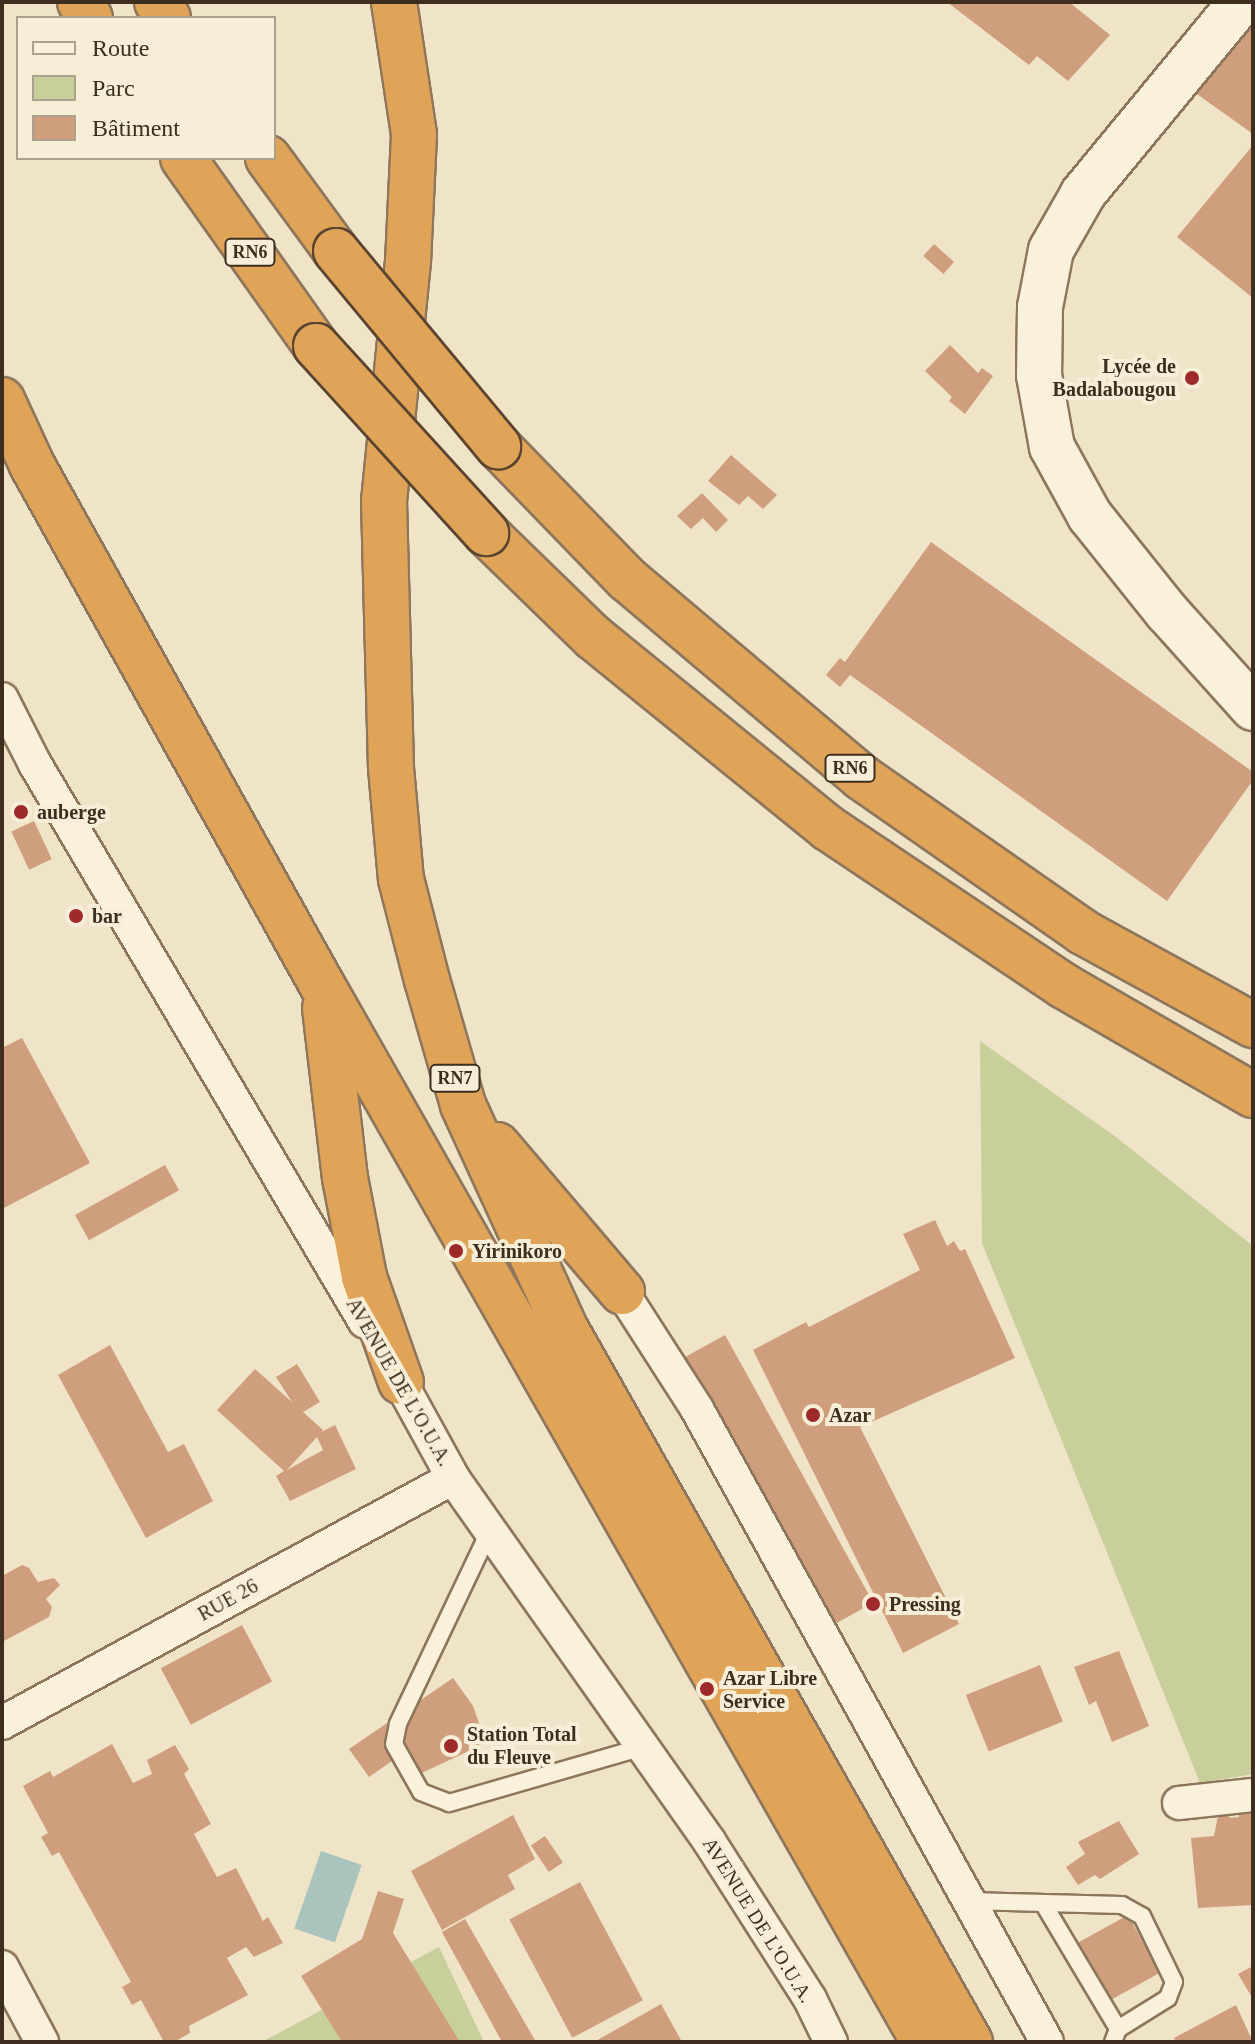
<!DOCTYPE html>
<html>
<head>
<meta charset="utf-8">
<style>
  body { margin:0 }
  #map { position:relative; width:1255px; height:2044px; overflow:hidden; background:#f0e4c8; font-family:"Times New Roman",serif }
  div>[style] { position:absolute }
  .green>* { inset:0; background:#c9cf9b }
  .water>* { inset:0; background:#a9c4bc; transform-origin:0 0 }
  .building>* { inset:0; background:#cf9f7d; transform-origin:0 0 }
  .roads { filter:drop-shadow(2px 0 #8d765c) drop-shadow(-2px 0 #8d765c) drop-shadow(0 2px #8d765c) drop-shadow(0 -2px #8d765c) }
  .lane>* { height:16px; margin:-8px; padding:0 8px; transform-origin:8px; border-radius:8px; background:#faf1dc }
  .street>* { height:32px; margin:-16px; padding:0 16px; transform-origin:16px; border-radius:16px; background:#faf1dc }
  .secondary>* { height:44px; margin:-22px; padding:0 22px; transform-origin:22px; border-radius:22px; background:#faf1dc }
  .highway>* { height:44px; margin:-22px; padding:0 22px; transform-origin:22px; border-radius:22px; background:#e0a458 }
  .bridges { filter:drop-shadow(2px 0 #5b4430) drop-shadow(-2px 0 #5b4430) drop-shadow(0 2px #5b4430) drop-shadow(0 -2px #5b4430) }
  .highway-bridge>* { height:44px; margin:-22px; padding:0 22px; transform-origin:22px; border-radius:22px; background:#e0a458 }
  .dots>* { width:22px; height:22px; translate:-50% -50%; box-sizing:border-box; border:4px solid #f7eed8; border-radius:50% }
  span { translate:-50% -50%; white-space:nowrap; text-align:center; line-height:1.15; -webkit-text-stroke:8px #f7eed8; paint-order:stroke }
  .shield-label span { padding:2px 6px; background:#f7eed8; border:2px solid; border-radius:6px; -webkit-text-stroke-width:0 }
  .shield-label { font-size:18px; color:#3d2e20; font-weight:700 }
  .poi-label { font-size:20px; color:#3d2e20; font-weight:700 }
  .right { translate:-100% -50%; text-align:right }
  .left { translate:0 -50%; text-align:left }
  .street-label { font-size:20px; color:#3d2e20 }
  .frame { position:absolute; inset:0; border:4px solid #3d2e20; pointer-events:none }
  .legend { position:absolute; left:16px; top:16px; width:260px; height:144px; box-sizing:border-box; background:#f7eed8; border:2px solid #ada18e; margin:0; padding:10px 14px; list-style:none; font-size:24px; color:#3d2e20 }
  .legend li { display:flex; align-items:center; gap:16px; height:40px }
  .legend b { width:40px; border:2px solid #ada18e }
</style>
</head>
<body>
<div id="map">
  <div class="green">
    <i style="clip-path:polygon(980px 1041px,1116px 1137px,1253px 1246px,1253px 1774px,1200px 1783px,982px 1243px)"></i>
    <i style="clip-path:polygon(439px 1947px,484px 2042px,262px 2042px)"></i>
  </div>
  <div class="water">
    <i style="left:321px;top:1851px;width:43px;height:82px;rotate:19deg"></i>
  </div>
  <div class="building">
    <i style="clip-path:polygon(947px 2px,1069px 2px,1110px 35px,1068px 81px,1037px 56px,1029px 65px)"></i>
    <i style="clip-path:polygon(1253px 2px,1253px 134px,1187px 87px)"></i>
    <i style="clip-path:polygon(1253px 145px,1253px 298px,1177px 237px)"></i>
    <i style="left:934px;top:244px;width:27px;height:16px;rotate:42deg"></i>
    <i style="clip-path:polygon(950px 345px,978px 373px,982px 368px,993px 376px,965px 414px,949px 401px,952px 397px,925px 371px)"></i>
    <i style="clip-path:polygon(731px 455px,777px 495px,763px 509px,748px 496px,739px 505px,708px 481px)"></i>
    <i style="clip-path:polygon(702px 493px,728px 520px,716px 532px,703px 518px,691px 529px,677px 516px)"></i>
    <i style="clip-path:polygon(931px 542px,1253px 772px,1253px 780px,1167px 901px,850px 675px,840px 687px,826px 675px,840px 658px,845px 662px)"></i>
    <i style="left:34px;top:821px;width:42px;height:25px;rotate:65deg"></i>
    <i style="clip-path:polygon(22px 1038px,90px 1163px,2px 1209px,2px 1048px)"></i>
    <i style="left:165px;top:1165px;width:29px;height:103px;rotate:61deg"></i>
    <i style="clip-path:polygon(935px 1220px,947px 1246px,954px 1241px,960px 1251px,965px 1249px,1015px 1358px,860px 1427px,959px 1624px,903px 1653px,753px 1350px,806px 1322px,809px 1327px,920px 1270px,903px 1234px)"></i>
    <i style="left:725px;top:1335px;width:306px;height:58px;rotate:61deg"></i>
    <i style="clip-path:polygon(110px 1345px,168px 1452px,184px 1444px,213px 1501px,146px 1538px,58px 1375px)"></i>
    <i style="clip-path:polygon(evenodd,297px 1364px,320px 1402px,303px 1412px,323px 1430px,321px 1432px,335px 1425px,356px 1469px,290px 1501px,276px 1476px,284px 1471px,217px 1410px,255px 1369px,292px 1402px,276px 1377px,297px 1364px,317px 1437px,323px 1450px,287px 1470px,317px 1437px)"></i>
    <i style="clip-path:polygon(22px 1565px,29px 1568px,38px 1582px,54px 1578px,60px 1585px,46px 1599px,52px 1607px,49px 1617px,2px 1642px,2px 1576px)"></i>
    <i style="left:242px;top:1625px;width:64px;height:92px;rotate:62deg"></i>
    <i style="clip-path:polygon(1119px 1651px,1149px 1726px,1112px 1742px,1096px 1701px,1089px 1705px,1074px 1667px)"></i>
    <i style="left:1040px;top:1665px;width:61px;height:80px;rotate:68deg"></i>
    <i style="clip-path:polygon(453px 1678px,473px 1706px,486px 1743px,413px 1777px,402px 1754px,369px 1777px,349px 1749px)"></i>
    <i style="clip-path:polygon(112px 1744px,133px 1783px,152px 1774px,147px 1760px,175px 1745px,189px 1769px,184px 1774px,211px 1824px,194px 1834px,217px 1877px,236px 1868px,263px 1921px,268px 1917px,283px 1943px,254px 1957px,246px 1947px,227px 1958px,248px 1995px,189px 2026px,190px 2033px,174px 2042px,164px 2042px,141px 2000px,132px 2005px,122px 1987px,131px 1982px,59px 1852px,52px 1856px,41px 1837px,48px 1833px,23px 1786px,50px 1771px,53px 1777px)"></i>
    <i style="clip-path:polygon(1253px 1810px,1253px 1905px,1198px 1908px,1191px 1838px,1214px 1836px,1219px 1811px,1227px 1811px,1230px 1818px,1239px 1817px,1238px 1811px)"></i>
    <i style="clip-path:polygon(513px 1815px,535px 1859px,508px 1875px,515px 1889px,442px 1930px,411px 1871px)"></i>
    <i style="clip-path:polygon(1119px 1821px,1139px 1854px,1100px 1879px,1095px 1875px,1078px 1885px,1066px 1867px,1085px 1854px,1078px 1842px)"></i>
    <i style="left:545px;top:1836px;width:32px;height:17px;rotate:56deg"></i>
    <i style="left:580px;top:1882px;width:134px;height:80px;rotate:62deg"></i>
    <i style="clip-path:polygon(378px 1891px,404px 1899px,393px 1933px,460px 2042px,342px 2042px,301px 1976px,362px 1939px)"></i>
    <i style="left:1128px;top:1915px;width:66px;height:61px;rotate:61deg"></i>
    <i style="clip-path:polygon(465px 1919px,536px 2042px,502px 2042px,442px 1932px)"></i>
    <i style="clip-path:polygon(1253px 1966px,1253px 1999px,1238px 1974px)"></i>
    <i style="clip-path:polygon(661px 2004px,682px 2042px,594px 2042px)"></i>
    <i style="clip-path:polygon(1236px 2005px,1253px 2042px,1176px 2042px,1174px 2038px)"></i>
  </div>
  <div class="roads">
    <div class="lane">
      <i style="left:490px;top:1530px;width:215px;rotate:115.4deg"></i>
      <i style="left:398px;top:1724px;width:20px;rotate:101deg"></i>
      <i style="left:394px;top:1744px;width:55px;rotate:60.6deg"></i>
      <i style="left:421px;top:1792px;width:30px;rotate:21deg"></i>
      <i style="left:449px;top:1803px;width:202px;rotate:-16.1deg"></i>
      <i style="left:968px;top:1901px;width:154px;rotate:1.5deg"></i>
      <i style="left:1122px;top:1905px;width:23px;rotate:29deg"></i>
      <i style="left:1142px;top:1916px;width:73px;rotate:64.1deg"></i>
      <i style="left:1174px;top:1982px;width:17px;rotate:111deg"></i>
      <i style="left:1168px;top:1998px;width:59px;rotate:148.2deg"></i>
      <i style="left:1118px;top:2029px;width:14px;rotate:111deg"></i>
      <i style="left:1043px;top:1903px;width:147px;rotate:59.2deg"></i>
    </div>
    <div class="street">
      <i style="left:2px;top:699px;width:73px;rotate:63.1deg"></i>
      <i style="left:35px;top:764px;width:648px;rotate:59.4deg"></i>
      <i style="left:622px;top:1292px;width:139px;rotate:57.3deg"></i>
      <i style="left:697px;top:1409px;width:723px;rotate:61.06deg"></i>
      <i style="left:391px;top:1365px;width:129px;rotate:61.2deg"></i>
      <i style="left:453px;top:1478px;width:444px;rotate:54.8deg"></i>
      <i style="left:709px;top:1841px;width:188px;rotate:57.4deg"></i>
      <i style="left:810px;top:1999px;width:48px;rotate:64deg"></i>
      <i style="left:2px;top:1723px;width:513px;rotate:-28.51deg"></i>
      <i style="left:1179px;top:1803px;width:74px;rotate:-6.2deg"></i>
      <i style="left:2px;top:1967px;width:85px;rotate:61.9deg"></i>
    </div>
    <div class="secondary">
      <i style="left:1241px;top:2px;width:249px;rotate:129.5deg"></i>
      <i style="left:1083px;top:194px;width:64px;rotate:119.7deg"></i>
      <i style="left:1051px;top:250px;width:58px;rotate:100.9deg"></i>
      <i style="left:1040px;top:307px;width:68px;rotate:90.8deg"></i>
      <i style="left:1039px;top:375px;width:73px;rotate:79.8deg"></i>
      <i style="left:1052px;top:447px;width:79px;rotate:61.2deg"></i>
      <i style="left:1090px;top:516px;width:123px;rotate:51.3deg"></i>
      <i style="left:1167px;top:612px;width:129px;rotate:48.1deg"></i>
    </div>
    <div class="highway">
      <i style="left:80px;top:2px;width:19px;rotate:58deg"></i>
      <i style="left:157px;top:2px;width:19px;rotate:55deg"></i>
      <i style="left:394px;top:2px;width:134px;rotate:81.4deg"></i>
      <i style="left:414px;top:135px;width:126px;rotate:92.7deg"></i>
      <i style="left:408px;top:261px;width:241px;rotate:95.7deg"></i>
      <i style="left:384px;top:501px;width:267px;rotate:88.5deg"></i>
      <i style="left:391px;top:768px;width:111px;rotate:84.9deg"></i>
      <i style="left:401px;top:879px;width:104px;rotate:75.6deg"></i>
      <i style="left:427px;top:980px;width:130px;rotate:73.9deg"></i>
      <i style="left:463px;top:1105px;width:245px;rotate:65.4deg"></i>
      <i style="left:565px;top:1328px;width:821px;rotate:60.44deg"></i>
      <i style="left:183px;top:158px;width:230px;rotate:54.7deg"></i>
      <i style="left:268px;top:158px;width:115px;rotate:53.8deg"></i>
      <i style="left:2px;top:400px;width:72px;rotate:65.2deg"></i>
      <i style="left:32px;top:465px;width:595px;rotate:60.85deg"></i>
      <i style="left:322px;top:985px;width:1216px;rotate:60.34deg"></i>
      <i style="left:498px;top:446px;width:185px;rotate:45.9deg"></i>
      <i style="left:627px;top:579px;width:307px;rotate:40.2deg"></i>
      <i style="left:861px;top:777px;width:271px;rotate:34.9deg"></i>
      <i style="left:1083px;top:932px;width:194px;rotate:28.7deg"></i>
      <i style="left:486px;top:533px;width:149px;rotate:44.2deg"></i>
      <i style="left:593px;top:637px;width:303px;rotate:39.1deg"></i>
      <i style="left:828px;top:828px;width:284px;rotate:33.8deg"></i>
      <i style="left:1064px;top:986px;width:218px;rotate:30deg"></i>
      <i style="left:325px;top:1008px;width:171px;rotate:83.3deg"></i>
      <i style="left:345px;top:1178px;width:101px;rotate:79.1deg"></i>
      <i style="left:364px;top:1277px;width:111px;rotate:70.6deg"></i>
      <i style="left:497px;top:1145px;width:193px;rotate:49.6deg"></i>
    </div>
  </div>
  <div class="bridges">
    <div class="highway-bridge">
      <i style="left:336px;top:251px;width:254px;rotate:50.3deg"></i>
      <i style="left:316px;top:346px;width:253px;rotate:47.7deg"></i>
    </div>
  </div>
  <div class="dots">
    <i style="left:1192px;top:378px;background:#9e2a2b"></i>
    <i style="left:21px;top:812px;background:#9e2a2b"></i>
    <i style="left:76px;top:916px;background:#9e2a2b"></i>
    <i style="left:456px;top:1251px;background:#9e2a2b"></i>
    <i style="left:813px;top:1415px;background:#9e2a2b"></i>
    <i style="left:873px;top:1604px;background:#9e2a2b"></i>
    <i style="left:707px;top:1689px;background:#9e2a2b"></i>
    <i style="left:451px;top:1746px;background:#9e2a2b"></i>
  </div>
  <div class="shield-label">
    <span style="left:250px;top:252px">RN6</span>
    <span style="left:850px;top:768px">RN6</span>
    <span style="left:455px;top:1078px">RN7</span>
  </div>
  <div class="poi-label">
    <span class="right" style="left:1176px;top:378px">Lycée de<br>Badalabougou</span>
    <span class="left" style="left:37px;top:812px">auberge</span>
    <span class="left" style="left:92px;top:916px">bar</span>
    <span class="left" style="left:472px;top:1251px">Yirinikoro</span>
    <span class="left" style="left:829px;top:1415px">Azar</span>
    <span class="left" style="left:889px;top:1604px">Pressing</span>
    <span class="left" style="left:723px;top:1690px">Azar Libre<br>Service</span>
    <span class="left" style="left:467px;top:1746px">Station Total<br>du Fleuve</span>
  </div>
  <div class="street-label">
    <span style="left:399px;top:1382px;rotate:60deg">AVENUE DE L'O.U.A.</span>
    <span style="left:228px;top:1600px;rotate:-29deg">RUE 26</span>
    <span style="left:758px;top:1920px;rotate:58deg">AVENUE DE L'O.U.A.</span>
  </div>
  <div class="frame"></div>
  <ul class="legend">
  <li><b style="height:10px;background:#faf1dc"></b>Route</li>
  <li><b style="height:22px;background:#c9cf9b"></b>Parc</li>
  <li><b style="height:22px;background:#cf9f7d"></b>Bâtiment</li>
  </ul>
</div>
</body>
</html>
